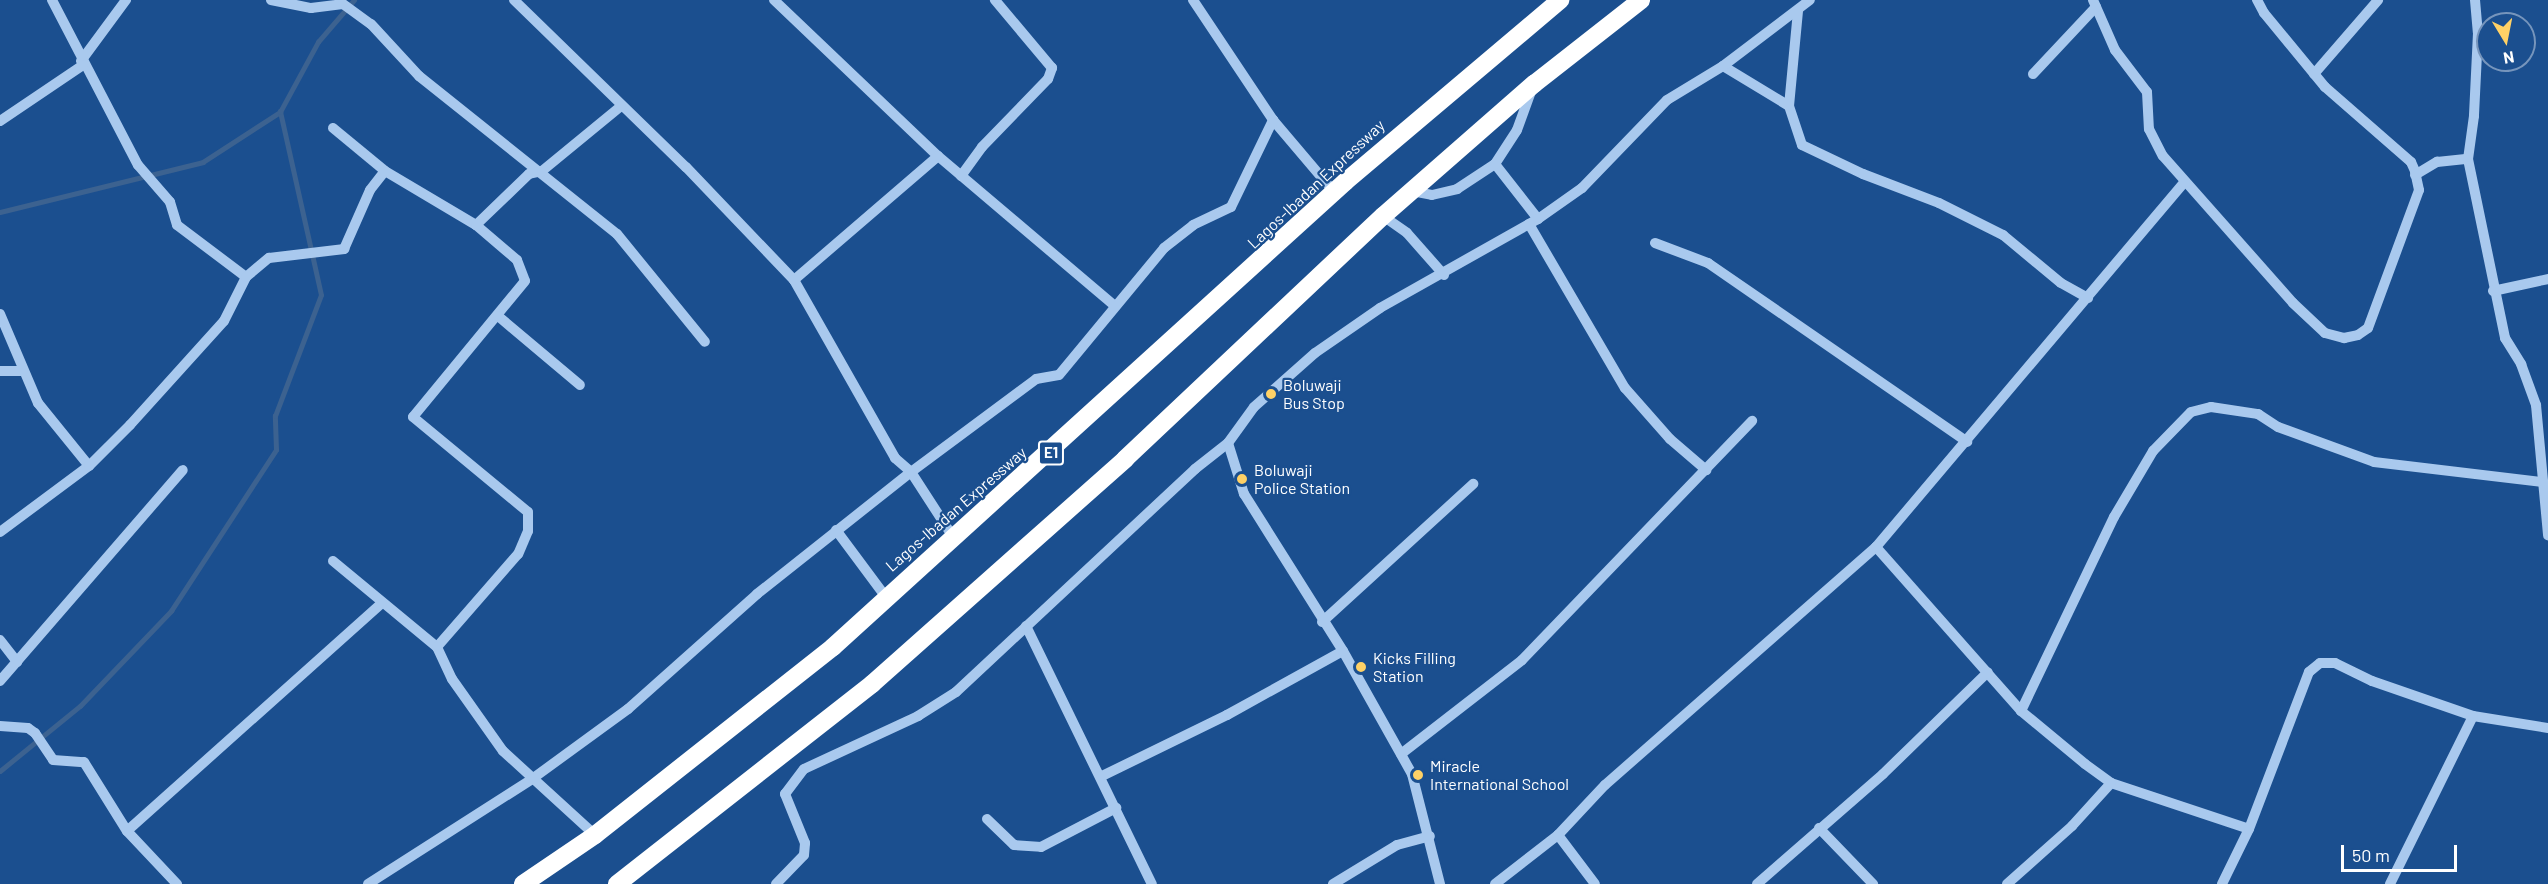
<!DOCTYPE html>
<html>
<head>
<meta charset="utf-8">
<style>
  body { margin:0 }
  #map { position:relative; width:2548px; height:884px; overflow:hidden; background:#1b4f8f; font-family:Barlow,sans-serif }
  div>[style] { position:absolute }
  .stream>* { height:4.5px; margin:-2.25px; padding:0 2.25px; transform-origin:2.25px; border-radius:2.25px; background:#3c6290 }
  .minor>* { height:10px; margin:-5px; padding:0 5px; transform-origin:5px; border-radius:5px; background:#a9c9ee }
  .highway>* { height:18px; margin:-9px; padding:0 9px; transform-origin:9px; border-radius:9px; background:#fff }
  .dots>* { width:16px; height:16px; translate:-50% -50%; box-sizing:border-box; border:3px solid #1b4f8f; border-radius:50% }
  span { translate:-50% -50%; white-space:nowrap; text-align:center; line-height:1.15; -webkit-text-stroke:4.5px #1b4f8f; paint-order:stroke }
  .shield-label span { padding:2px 4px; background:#1b4f8f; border:2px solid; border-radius:4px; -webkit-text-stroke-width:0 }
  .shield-label { font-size:15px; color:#fff; font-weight:700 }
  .street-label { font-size:16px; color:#fff }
  .poi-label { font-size:16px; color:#fff }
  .left { translate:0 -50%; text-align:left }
  .north { position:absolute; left:2476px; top:12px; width:60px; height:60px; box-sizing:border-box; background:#1b4f8f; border:2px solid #7695bc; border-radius:50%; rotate:170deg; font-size:16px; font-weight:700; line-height:24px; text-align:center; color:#fff }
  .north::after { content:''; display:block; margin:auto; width:21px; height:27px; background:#ffd166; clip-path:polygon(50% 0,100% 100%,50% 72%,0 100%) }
  .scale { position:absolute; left:2341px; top:845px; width:116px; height:27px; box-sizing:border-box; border:3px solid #fff; border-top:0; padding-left:8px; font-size:18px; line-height:21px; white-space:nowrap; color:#fff; -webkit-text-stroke:4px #1b4f8f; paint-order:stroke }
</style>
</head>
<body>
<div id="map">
  <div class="stream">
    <i style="left:0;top:212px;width:209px;rotate:-13.8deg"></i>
    <i style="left:203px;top:162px;width:92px;rotate:-33deg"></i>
    <i style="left:0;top:771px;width:103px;rotate:-39.1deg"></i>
    <i style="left:80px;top:706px;width:132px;rotate:-46.2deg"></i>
    <i style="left:171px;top:611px;width:192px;rotate:-56.9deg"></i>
    <i style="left:276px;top:450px;width:34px;rotate:-92deg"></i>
    <i style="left:275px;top:416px;width:129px;rotate:-69.2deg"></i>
    <i style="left:321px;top:295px;width:188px;rotate:-102.6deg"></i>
    <i style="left:280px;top:112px;width:80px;rotate:-61.5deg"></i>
    <i style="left:318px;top:42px;width:55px;rotate:-49.4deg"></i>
  </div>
  <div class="minor">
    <i style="left:52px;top:0;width:186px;rotate:62.5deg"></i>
    <i style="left:138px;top:165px;width:49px;rotate:49.1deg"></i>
    <i style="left:170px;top:202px;width:24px;rotate:73deg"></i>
    <i style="left:177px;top:225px;width:86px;rotate:37deg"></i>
    <i style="left:271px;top:0;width:41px;rotate:11.3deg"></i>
    <i style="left:311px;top:8px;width:32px;rotate:-7deg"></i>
    <i style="left:343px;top:4px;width:34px;rotate:36deg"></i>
    <i style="left:371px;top:24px;width:71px;rotate:47.3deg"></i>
    <i style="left:419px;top:76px;width:253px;rotate:38.6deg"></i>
    <i style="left:617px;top:234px;width:139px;rotate:50.8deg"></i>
    <i style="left:514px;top:0;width:240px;rotate:44.2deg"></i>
    <i style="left:686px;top:167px;width:156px;rotate:46.3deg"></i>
    <i style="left:794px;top:280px;width:205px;rotate:60.4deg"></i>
    <i style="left:895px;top:458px;width:21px;rotate:41deg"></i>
    <i style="left:911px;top:472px;width:81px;rotate:57.1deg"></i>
    <i style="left:774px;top:0;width:226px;rotate:43.6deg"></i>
    <i style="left:938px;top:156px;width:232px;rotate:40.3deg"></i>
    <i style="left:1193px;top:0;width:144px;rotate:56.3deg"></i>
    <i style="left:1273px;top:120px;width:96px;rotate:49.7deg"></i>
    <i style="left:2093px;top:0;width:55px;rotate:66.3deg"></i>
    <i style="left:2115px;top:50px;width:53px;rotate:52.7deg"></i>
    <i style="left:2147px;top:92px;width:37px;rotate:87deg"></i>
    <i style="left:2149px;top:129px;width:30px;rotate:63deg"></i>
    <i style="left:2163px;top:156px;width:196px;rotate:48.5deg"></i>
    <i style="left:2293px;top:303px;width:44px;rotate:43.2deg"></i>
    <i style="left:2325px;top:333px;width:20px;rotate:15deg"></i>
    <i style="left:2344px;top:338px;width:14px;rotate:-12deg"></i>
    <i style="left:2358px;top:335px;width:12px;rotate:-35deg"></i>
    <i style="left:2368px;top:328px;width:147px;rotate:-69.7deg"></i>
    <i style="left:2419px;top:190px;width:19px;rotate:-102deg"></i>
    <i style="left:2415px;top:171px;width:10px;rotate:-114deg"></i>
    <i style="left:2411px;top:162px;width:114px;rotate:-138.9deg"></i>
    <i style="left:2325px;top:87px;width:96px;rotate:-129.5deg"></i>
    <i style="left:2264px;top:13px;width:15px;rotate:-118deg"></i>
    <i style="left:2475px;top:0;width:33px;rotate:85deg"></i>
    <i style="left:2478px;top:33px;width:83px;rotate:92.8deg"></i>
    <i style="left:2474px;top:116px;width:43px;rotate:97.9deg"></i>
    <i style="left:2468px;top:159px;width:183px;rotate:78.3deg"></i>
    <i style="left:2505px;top:338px;width:31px;rotate:58deg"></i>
    <i style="left:2521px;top:364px;width:44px;rotate:69.9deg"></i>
    <i style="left:2536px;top:405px;width:131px;rotate:84.7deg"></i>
    <i style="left:1798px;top:11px;width:95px;rotate:95.4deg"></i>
    <i style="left:1789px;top:106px;width:41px;rotate:71.6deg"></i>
    <i style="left:1802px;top:145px;width:68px;rotate:25.4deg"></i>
    <i style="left:1863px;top:174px;width:81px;rotate:20.9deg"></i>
    <i style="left:1939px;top:203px;width:72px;rotate:26.6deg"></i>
    <i style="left:2003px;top:235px;width:75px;rotate:39.6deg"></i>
    <i style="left:2061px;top:283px;width:31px;rotate:29deg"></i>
    <i style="left:81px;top:61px;width:76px;rotate:-53.6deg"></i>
    <i style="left:1723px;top:66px;width:77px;rotate:31.2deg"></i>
    <i style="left:2033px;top:74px;width:92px;rotate:-46.8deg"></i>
    <i style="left:2314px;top:74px;width:98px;rotate:-49.1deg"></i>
    <i style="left:0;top:121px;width:100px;rotate:-34deg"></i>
    <i style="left:333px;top:128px;width:67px;rotate:39.6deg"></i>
    <i style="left:385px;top:171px;width:106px;rotate:30.7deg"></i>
    <i style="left:476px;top:225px;width:54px;rotate:40.5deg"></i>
    <i style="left:517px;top:260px;width:22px;rotate:69deg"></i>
    <i style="left:525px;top:281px;width:176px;rotate:129.5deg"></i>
    <i style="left:413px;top:417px;width:149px;rotate:39.6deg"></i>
    <i style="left:528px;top:512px;width:19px;rotate:90deg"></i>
    <i style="left:528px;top:531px;width:25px;rotate:113deg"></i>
    <i style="left:518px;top:554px;width:123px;rotate:131.1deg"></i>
    <i style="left:1495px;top:164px;width:70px;rotate:52deg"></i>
    <i style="left:2415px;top:175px;width:26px;rotate:-31deg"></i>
    <i style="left:2437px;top:162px;width:31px;rotate:-6deg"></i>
    <i style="left:961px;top:176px;width:36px;rotate:-54deg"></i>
    <i style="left:982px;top:147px;width:95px;rotate:-45.9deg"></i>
    <i style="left:1048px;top:79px;width:12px;rotate:-70deg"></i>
    <i style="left:1052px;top:68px;width:89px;rotate:-130deg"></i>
    <i style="left:1412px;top:191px;width:20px;rotate:11deg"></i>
    <i style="left:1432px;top:195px;width:26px;rotate:-13deg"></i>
    <i style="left:1457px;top:189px;width:45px;rotate:-33.3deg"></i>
    <i style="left:1495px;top:164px;width:40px;rotate:-57.1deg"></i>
    <i style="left:1517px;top:130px;width:47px;rotate:-70deg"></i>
    <i style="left:1383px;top:216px;width:29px;rotate:35deg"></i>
    <i style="left:1407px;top:233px;width:56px;rotate:48.6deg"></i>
    <i style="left:1529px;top:224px;width:190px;rotate:59.7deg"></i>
    <i style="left:1625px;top:388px;width:68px;rotate:48.6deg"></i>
    <i style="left:1670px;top:439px;width:48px;rotate:40.7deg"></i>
    <i style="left:476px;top:225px;width:74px;rotate:-43.9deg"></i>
    <i style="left:529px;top:174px;width:13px;rotate:-13deg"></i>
    <i style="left:542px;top:171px;width:102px;rotate:-39.4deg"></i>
    <i style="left:1655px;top:243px;width:57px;rotate:20.7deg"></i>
    <i style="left:1708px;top:263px;width:315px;rotate:34.6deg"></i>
    <i style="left:794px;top:280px;width:190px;rotate:-40.7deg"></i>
    <i style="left:2493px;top:291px;width:56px;rotate:-12.3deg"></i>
    <i style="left:0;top:314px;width:97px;rotate:66.9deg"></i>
    <i style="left:38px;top:403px;width:81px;rotate:51deg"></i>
    <i style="left:498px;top:316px;width:107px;rotate:40.1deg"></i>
    <i style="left:0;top:371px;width:23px"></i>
    <i style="left:836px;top:530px;width:82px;rotate:53.4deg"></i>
    <i style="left:0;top:532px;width:111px;rotate:-36.6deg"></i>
    <i style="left:89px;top:466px;width:58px;rotate:-45deg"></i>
    <i style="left:130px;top:425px;width:140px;rotate:-47.9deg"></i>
    <i style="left:224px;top:321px;width:49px;rotate:-63.4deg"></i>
    <i style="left:246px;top:277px;width:30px;rotate:-40deg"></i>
    <i style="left:269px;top:258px;width:76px;rotate:-6.8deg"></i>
    <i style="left:344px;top:249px;width:64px;rotate:-66.2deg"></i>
    <i style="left:370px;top:190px;width:24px;rotate:-52deg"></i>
    <i style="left:1876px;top:547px;width:219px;rotate:48.5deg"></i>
    <i style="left:2021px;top:711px;width:83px;rotate:39.6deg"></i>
    <i style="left:2085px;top:764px;width:32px;rotate:36deg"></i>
    <i style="left:2111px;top:783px;width:145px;rotate:18.4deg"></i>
    <i style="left:333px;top:561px;width:135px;rotate:39.6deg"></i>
    <i style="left:437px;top:647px;width:35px;rotate:65deg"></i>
    <i style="left:452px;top:679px;width:88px;rotate:54.7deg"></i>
    <i style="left:503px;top:751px;width:125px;rotate:42.4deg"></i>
    <i style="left:1322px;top:622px;width:205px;rotate:-42.4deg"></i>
    <i style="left:1026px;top:626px;width:287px;rotate:64deg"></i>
    <i style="left:0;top:640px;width:28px;rotate:52deg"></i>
    <i style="left:0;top:681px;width:279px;rotate:-49.1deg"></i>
    <i style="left:2021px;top:711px;width:215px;rotate:-64.4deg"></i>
    <i style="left:2114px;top:517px;width:77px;rotate:-59.4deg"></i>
    <i style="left:2153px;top:451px;width:54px;rotate:-45.7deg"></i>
    <i style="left:2191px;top:412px;width:21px;rotate:-14deg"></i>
    <i style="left:2211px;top:407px;width:48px;rotate:8.5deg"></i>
    <i style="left:2258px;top:414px;width:24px;rotate:33deg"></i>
    <i style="left:2278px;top:427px;width:102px;rotate:20deg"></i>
    <i style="left:2374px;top:462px;width:168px;rotate:6.8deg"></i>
    <i style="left:0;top:726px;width:28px;rotate:4deg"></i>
    <i style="left:28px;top:728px;width:9px;rotate:36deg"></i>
    <i style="left:35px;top:733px;width:32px;rotate:56deg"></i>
    <i style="left:53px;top:760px;width:31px;rotate:4deg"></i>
    <i style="left:84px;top:762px;width:81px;rotate:58.1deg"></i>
    <i style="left:127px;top:831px;width:73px;rotate:46.7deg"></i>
    <i style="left:1401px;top:754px;width:153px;rotate:-37.8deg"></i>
    <i style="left:1522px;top:660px;width:332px;rotate:-46.1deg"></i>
    <i style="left:1102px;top:776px;width:139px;rotate:-26deg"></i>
    <i style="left:1227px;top:715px;width:132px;rotate:-28.9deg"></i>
    <i style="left:987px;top:819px;width:37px;rotate:44deg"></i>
    <i style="left:1014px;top:845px;width:27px;rotate:4deg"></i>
    <i style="left:1041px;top:847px;width:85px;rotate:-27.5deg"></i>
    <i style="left:1819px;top:828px;width:78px;rotate:46deg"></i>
    <i style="left:127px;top:831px;width:342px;rotate:-41.8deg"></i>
    <i style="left:1558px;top:835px;width:61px;rotate:52.9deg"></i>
    <i style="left:368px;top:884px;width:195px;rotate:-32.6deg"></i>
    <i style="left:532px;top:779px;width:119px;rotate:-36.1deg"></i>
    <i style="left:628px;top:709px;width:173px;rotate:-41.7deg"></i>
    <i style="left:757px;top:594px;width:196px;rotate:-38.4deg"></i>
    <i style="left:911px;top:472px;width:156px;rotate:-36.6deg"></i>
    <i style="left:1036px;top:379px;width:23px;rotate:-10deg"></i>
    <i style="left:1059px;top:375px;width:165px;rotate:-50.4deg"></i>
    <i style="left:1164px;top:248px;width:37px;rotate:-38deg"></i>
    <i style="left:1193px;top:225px;width:42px;rotate:-25.3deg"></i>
    <i style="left:1231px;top:207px;width:97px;rotate:-64.2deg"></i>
    <i style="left:776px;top:884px;width:40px;rotate:-46deg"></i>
    <i style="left:804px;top:855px;width:12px;rotate:-85deg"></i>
    <i style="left:805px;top:843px;width:53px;rotate:-112.2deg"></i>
    <i style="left:785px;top:794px;width:31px;rotate:-53deg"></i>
    <i style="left:804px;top:769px;width:126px;rotate:-24.9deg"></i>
    <i style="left:918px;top:716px;width:45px;rotate:-32.3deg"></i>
    <i style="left:956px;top:692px;width:327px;rotate:-43deg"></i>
    <i style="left:1195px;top:469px;width:42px;rotate:-38.2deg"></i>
    <i style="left:1333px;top:884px;width:75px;rotate:-31.4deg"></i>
    <i style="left:1397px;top:845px;width:34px;rotate:-15deg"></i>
    <i style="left:1440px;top:884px;width:114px;rotate:-104.3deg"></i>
    <i style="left:1412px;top:774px;width:141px;rotate:-119.3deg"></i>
    <i style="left:1343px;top:651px;width:186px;rotate:-122.2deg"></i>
    <i style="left:1244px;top:494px;width:53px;rotate:-107.4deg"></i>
    <i style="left:1228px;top:443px;width:44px;rotate:-54.2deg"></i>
    <i style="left:1254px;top:407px;width:81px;rotate:-41.5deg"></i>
    <i style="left:1315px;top:353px;width:79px;rotate:-34.7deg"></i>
    <i style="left:1380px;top:308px;width:181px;rotate:-29.4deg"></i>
    <i style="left:1538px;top:219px;width:54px;rotate:-35.2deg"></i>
    <i style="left:1582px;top:188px;width:122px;rotate:-46deg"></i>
    <i style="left:1667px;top:100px;width:66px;rotate:-31.3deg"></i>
    <i style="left:1723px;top:66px;width:109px;rotate:-37.2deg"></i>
    <i style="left:1495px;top:884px;width:80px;rotate:-37.9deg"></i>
    <i style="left:1558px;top:835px;width:69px;rotate:-46.8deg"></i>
    <i style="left:1605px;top:785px;width:361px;rotate:-41.3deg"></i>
    <i style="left:1876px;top:547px;width:478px;rotate:-49.8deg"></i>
    <i style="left:1757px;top:884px;width:167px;rotate:-41.1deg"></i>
    <i style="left:1883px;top:774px;width:146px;rotate:-44.2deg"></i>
    <i style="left:2007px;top:884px;width:87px;rotate:-41.7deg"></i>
    <i style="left:2072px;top:826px;width:58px;rotate:-47.8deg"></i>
    <i style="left:2222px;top:884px;width:61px;rotate:-63.9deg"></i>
    <i style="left:2249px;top:829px;width:168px;rotate:-69.1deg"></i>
    <i style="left:2309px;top:672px;width:14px;rotate:-39deg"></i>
    <i style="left:2320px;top:663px;width:15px"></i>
    <i style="left:2335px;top:663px;width:41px;rotate:25.9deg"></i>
    <i style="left:2372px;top:681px;width:107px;rotate:19.1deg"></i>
    <i style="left:2473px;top:716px;width:76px;rotate:9.1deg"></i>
    <i style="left:2390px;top:884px;width:187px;rotate:-63.7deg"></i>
  </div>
  <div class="highway">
    <i style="left:523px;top:884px;width:87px;rotate:-34.2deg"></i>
    <i style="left:595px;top:835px;width:303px;rotate:-38.3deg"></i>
    <i style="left:833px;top:647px;width:692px;rotate:-42.25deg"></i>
    <i style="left:1345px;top:182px;width:282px;rotate:-40.2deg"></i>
    <i style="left:617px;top:884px;width:324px;rotate:-38.1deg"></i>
    <i style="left:872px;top:684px;width:339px;rotate:-41.6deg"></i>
    <i style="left:1125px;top:459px;width:354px;rotate:-43.3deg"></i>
    <i style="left:1383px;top:216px;width:201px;rotate:-41.2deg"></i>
    <i style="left:1534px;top:84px;width:136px;rotate:-38.1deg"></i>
  </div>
  <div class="dots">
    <i style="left:1271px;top:394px;background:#ffd166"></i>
    <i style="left:1242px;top:479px;background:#ffd166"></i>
    <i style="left:1361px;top:667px;background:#ffd166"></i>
    <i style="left:1418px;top:775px;background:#ffd166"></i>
  </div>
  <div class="shield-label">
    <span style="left:1051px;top:453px">E1</span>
  </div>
  <div class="street-label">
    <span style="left:1316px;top:184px;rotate:-43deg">Lagos-Ibadan Expressway</span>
    <span style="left:956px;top:509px;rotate:-41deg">Lagos-Ibadan Expressway</span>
  </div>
  <div class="poi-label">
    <span class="left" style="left:1283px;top:394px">Boluwaji<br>Bus Stop</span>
    <span class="left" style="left:1254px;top:479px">Boluwaji<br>Police Station</span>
    <span class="left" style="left:1373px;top:667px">Kicks Filling<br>Station</span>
    <span class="left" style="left:1430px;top:775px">Miracle<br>International School</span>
  </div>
  <div class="north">N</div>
  <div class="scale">50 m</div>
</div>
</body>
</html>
